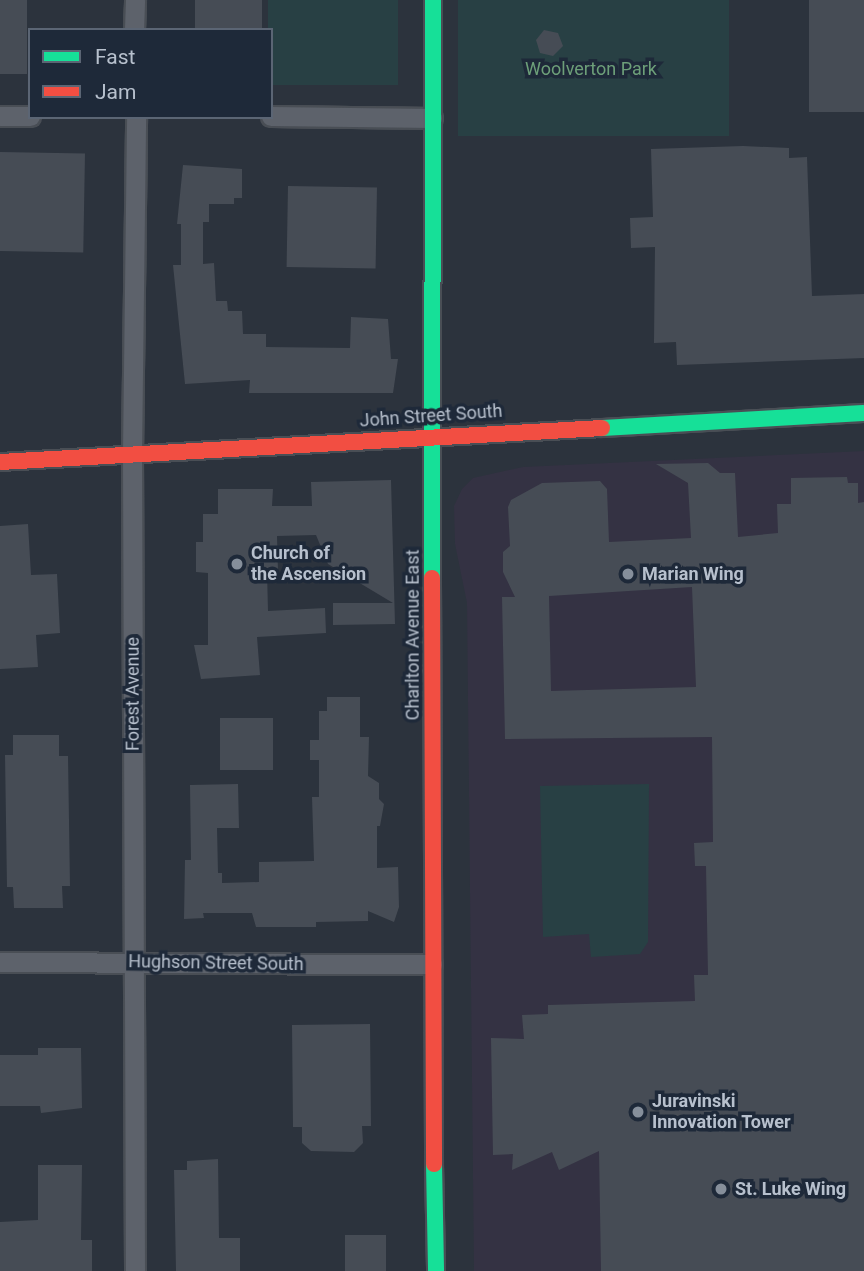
<!DOCTYPE html>
<html>
<head>
<meta charset="utf-8">
<style>
  body { margin:0 }
  #map { position:relative; width:864px; height:1271px; overflow:hidden; background:#2c333d; font-family:Roboto,sans-serif }
  div>[style] { position:absolute }
  .medical>* { inset:0; background:#343243 }
  .green>* { inset:0; background:#284044; transform-origin:0 0 }
  .building>* { inset:0; background:#464c55; transform-origin:0 0 }
  .roads { filter:drop-shadow(2px 0 #494e55) drop-shadow(-2px 0 #494e55) drop-shadow(0 2px #494e55) drop-shadow(0 -2px #494e55) }
  .street>* { height:19px; margin:-9.5px; padding:0 9.5px; transform-origin:9.5px; border-radius:9.5px; background:#5d626b }
  .fast>* { height:16px; margin:-8px; padding:0 8px; transform-origin:8px; border-radius:8px; background:#16e098 }
  .jam>* { height:16px; margin:-8px; padding:0 8px; transform-origin:8px; border-radius:8px; background:#f24e42 }
  .dots>* { width:19px; height:19px; translate:-50% -50%; box-sizing:border-box; border:4px solid #1e2939; border-radius:50% }
  span { translate:-50% -50%; white-space:nowrap; text-align:center; line-height:1.15; -webkit-text-stroke:7px #1e2939; paint-order:stroke }
  .park-label { font-size:18px; color:#6d9f79 }
  .street-label { font-size:18px; color:#b7c0cd }
  .poi-label { font-size:18px; color:#b7c0cd; font-weight:700 }
  .left { translate:0 -50%; text-align:left }
  .legend { position:absolute; left:28px; top:28px; width:245px; height:91px; box-sizing:border-box; background:#1e2939; border:2px solid #5b6574; margin:0; padding:9px 12px; list-style:none; font-size:21px; color:#b7c0cd }
  .legend li { display:flex; align-items:center; gap:14px; height:35px }
  .legend b { width:35px; border:2px solid #5b6574 }
</style>
</head>
<body>
<div id="map">
  <div class="medical">
    <i style="clip-path:polygon(864px 451px,864px 1271px,474px 1271px,467px 603px,455px 544px,454px 506px,462px 489px,473px 478px,523px 467px)"></i>
  </div>
  <div class="green">
    <i style="left:268px;top:0;width:130px;height:85px"></i>
    <i style="left:458px;top:0;width:271px;height:136px"></i>
    <i style="clip-path:polygon(649px 784px,648px 942px,640px 954px,591px 957px,589px 934px,543px 937px,540px 786px)"></i>
  </div>
  <div class="building">
    <i style="left:0;top:0;width:27px;height:74px"></i>
    <i style="left:195px;top:0;width:67px;height:30px"></i>
    <i style="left:809px;top:0;width:55px;height:112px"></i>
    <i style="clip-path:polygon(544px 30px,558px 33px,563px 46px,553px 56px,540px 53px,536px 40px)"></i>
    <i style="clip-path:polygon(743px 146px,789px 148px,789px 158px,807px 157px,812px 296px,864px 294px,864px 358px,677px 365px,676px 342px,654px 343px,655px 247px,631px 248px,630px 218px,653px 217px,651px 149px)"></i>
    <i style="left:0;top:152px;width:85px;height:99px;rotate:1deg"></i>
    <i style="clip-path:polygon(183px 165px,242px 169px,242px 198px,234px 198px,234px 204px,209px 204px,209px 222px,203px 222px,203px 264px,214px 263px,216px 301px,227px 301px,228px 311px,242px 311px,243px 334px,266px 334px,266px 347px,350px 348px,351px 317px,388px 319px,391px 359px,398px 359px,393px 393px,249px 393px,250px 380px,185px 384px,173px 265px,181px 265px,181px 224px,177px 224px)"></i>
    <i style="left:288px;top:186px;width:89px;height:81px;rotate:1deg"></i>
    <i style="clip-path:polygon(evenodd,708px 463px,720px 473px,735px 473px,738px 537px,778px 533px,777px 504px,791px 504px,791px 478px,847px 477px,848px 483px,858px 483px,858px 503px,864px 502px,864px 1271px,601px 1271px,599px 1151px,559px 1170px,552px 1152px,512px 1170px,513px 1154px,493px 1155px,491px 1038px,524px 1039px,522px 1015px,548px 1014px,548px 1005px,695px 1001px,694px 975px,708px 975px,706px 866px,695px 866px,694px 843px,713px 842px,712px 737px,505px 739px,502px 597px,515px 597px,503px 572px,503px 552px,510px 546px,508px 507px,511px 500px,542px 483px,600px 481px,607px 489px,609px 542px,691px 538px,688px 483px,656px 464px,708px 463px,692px 587px,696px 687px,551px 691px,549px 596px,692px 587px)"></i>
    <i style="clip-path:polygon(391px 480px,395px 624px,333px 625px,333px 603px,393px 603px,328px 564px,316px 535px,277px 536px,278px 571px,267px 571px,268px 611px,325px 608px,326px 633px,257px 637px,260px 675px,201px 679px,194px 645px,208px 645px,208px 573px,196px 572px,196px 542px,203px 542px,203px 514px,218px 514px,218px 489px,273px 489px,272px 506px,312px 506px,311px 482px)"></i>
    <i style="clip-path:polygon(28px 524px,31px 575px,57px 574px,60px 633px,36px 635px,38px 667px,0 669px,0 526px)"></i>
    <i style="clip-path:polygon(327px 697px,360px 697px,360px 737px,369px 737px,368px 776px,379px 783px,379px 799px,384px 804px,380px 826px,377px 826px,377px 868px,398px 867px,399px 907px,394px 922px,368px 911px,368px 921px,316px 922px,316px 927px,256px 927px,252px 913px,203px 913px,204px 918px,184px 919px,185px 860px,191px 860px,190px 785px,238px 784px,239px 828px,217px 828px,218px 873px,222px 873px,222px 883px,259px 882px,259px 862px,314px 861px,312px 797px,319px 797px,319px 760px,310px 760px,310px 740px,319px 740px,319px 711px,327px 711px)"></i>
    <i style="left:220px;top:718px;width:53px;height:52px"></i>
    <i style="clip-path:polygon(13px 735px,59px 735px,59px 756px,68px 756px,70px 886px,62px 886px,63px 908px,14px 908px,13px 887px,7px 887px,5px 755px,13px 755px)"></i>
    <i style="clip-path:polygon(370px 1024px,371px 1126px,362px 1126px,363px 1143px,354px 1152px,311px 1151px,302px 1143px,302px 1127px,293px 1127px,292px 1025px)"></i>
    <i style="clip-path:polygon(38px 1048px,81px 1048px,82px 1108px,41px 1113px,40px 1106px,0 1106px,0 1055px,38px 1055px)"></i>
    <i style="clip-path:polygon(218px 1159px,219px 1238px,240px 1238px,240px 1271px,176px 1271px,174px 1170px,187px 1170px,187px 1161px)"></i>
    <i style="clip-path:polygon(38px 1165px,82px 1165px,81px 1240px,92px 1240px,92px 1271px,0 1271px,0 1222px,38px 1220px)"></i>
    <i style="left:345px;top:1235px;width:41px;height:36px"></i>
  </div>
  <div class="roads">
    <div class="street">
      <i style="left:134px;top:30px;width:30px;rotate:-88deg"></i>
      <i style="left:0;top:116px;width:30px"></i>
      <i style="left:271px;top:116px;width:161px;rotate:0.7deg"></i>
      <i style="left:0;top:962px;width:432px;rotate:0.3deg"></i>
      <i style="left:135px;top:1271px;width:817px;rotate:-90.21deg"></i>
      <i style="left:132px;top:454px;width:337px;rotate:-89.3deg"></i>
    </div>
    <div class="fast">
      <i style="left:602px;top:428px;width:262px;rotate:-3.3deg"></i>
      <i style="left:432px;top:578px;width:578px;rotate:-89.9deg"></i>
      <i style="left:434px;top:1164px;width:107px;rotate:88.9deg"></i>
    </div>
    <div class="jam">
      <i style="left:0;top:462px;width:603px;rotate:-3.23deg"></i>
      <i style="left:432px;top:578px;width:586px;rotate:89.8deg"></i>
    </div>
  </div>
  <div class="dots">
    <i style="left:237px;top:564px;background:#868f9b"></i>
    <i style="left:628px;top:574px;background:#868f9b"></i>
    <i style="left:638px;top:1112px;background:#868f9b"></i>
    <i style="left:721px;top:1189px;background:#868f9b"></i>
  </div>
  <div class="park-label">
    <span style="left:591px;top:69px">Woolverton Park</span>
  </div>
  <div class="street-label">
    <span style="left:431px;top:416px;rotate:-4deg">John Street South</span>
    <span style="left:413px;top:635px;rotate:-90deg">Charlton Avenue East</span>
    <span style="left:133px;top:694px;rotate:-90deg">Forest Avenue</span>
    <span style="left:216px;top:963px;rotate:1deg">Hughson Street South</span>
  </div>
  <div class="poi-label">
    <span class="left" style="left:251px;top:564px">Church of<br>the Ascension</span>
    <span class="left" style="left:642px;top:574px">Marian Wing</span>
    <span class="left" style="left:652px;top:1112px">Juravinski<br>Innovation Tower</span>
    <span class="left" style="left:735px;top:1189px">St. Luke Wing</span>
  </div>
  <ul class="legend">
  <li><b style="height:9px;background:#16e098"></b>Fast</li>
  <li><b style="height:9px;background:#f24e42"></b>Jam</li>
  </ul>
</div>
</body>
</html>
